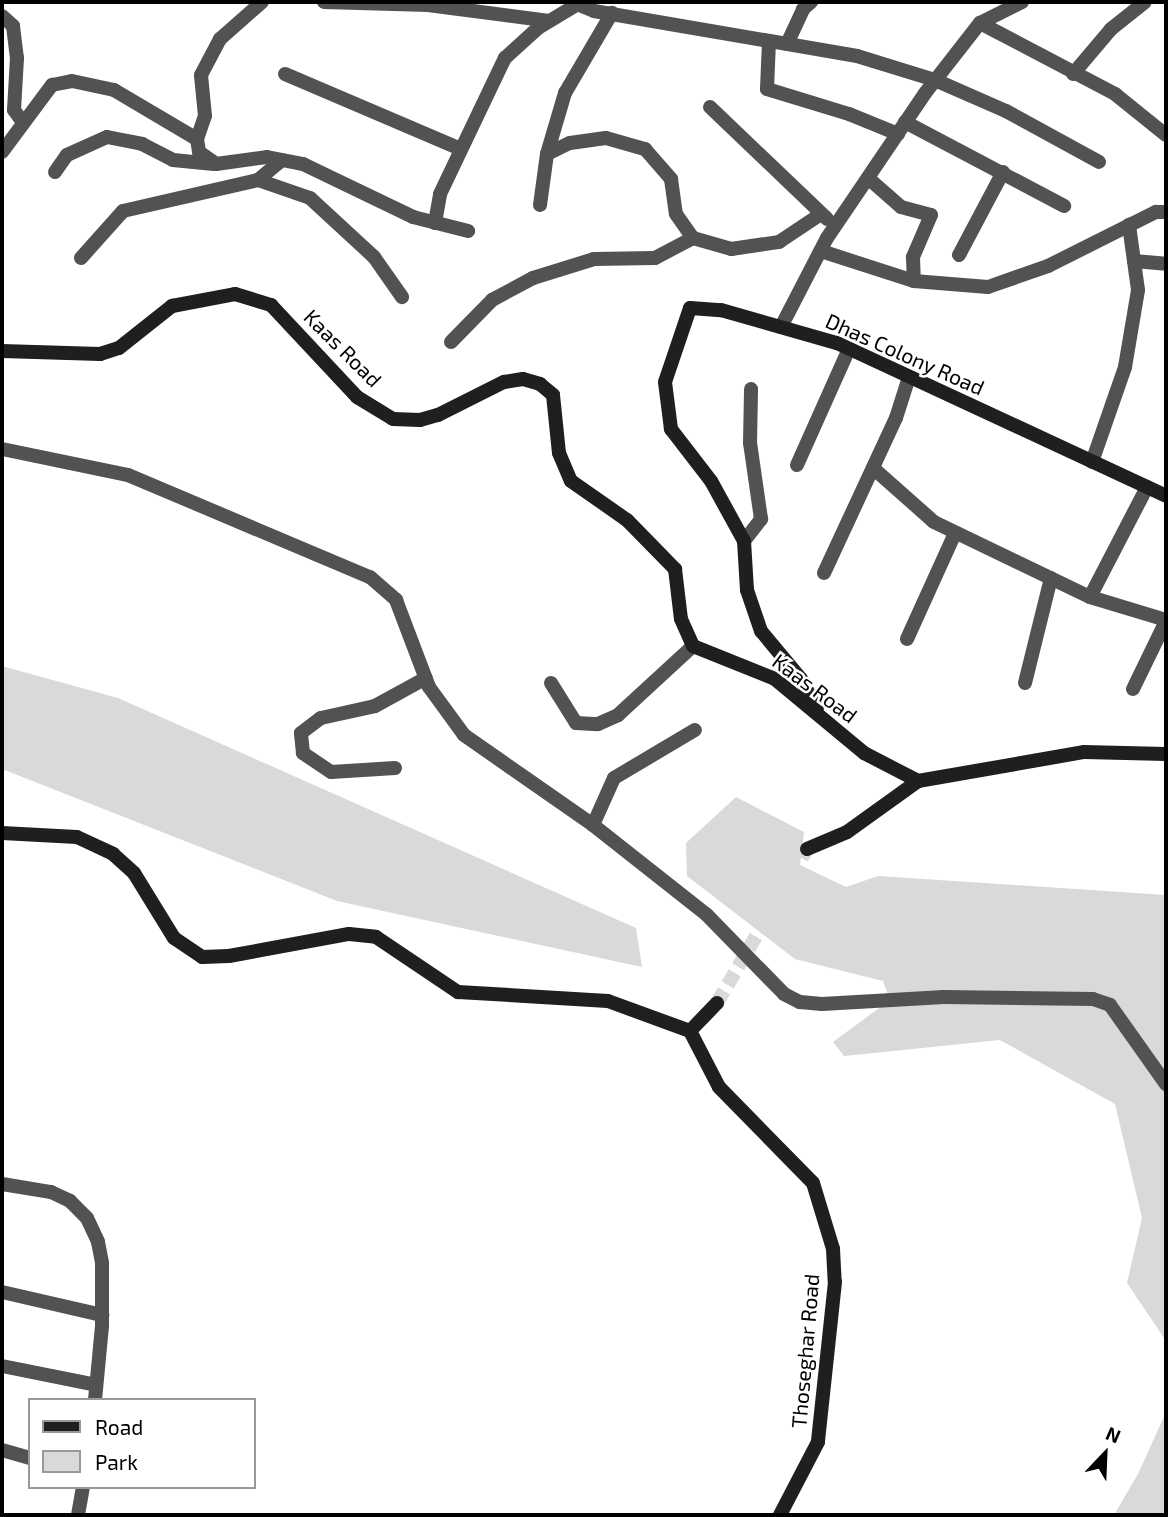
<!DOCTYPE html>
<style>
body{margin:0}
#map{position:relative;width:1168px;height:1517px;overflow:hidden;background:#fff;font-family:"Exo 2",sans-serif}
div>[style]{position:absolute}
.green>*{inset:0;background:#d9d9d9}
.secondary-tunnel>*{height:14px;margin-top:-7px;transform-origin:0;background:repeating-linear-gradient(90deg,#d9d9d9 0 14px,transparent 0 21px)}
.street>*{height:14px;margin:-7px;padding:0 7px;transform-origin:7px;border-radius:7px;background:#525252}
.secondary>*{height:14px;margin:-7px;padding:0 7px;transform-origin:7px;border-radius:7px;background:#1f1f1f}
span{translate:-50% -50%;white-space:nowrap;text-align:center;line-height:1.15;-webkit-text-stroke:5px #fff;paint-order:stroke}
.street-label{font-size:21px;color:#000}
.frame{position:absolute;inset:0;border:4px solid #000;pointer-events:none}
.legend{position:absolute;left:28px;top:1398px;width:228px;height:91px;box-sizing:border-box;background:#fff;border:2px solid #999;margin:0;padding:9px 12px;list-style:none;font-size:21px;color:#000}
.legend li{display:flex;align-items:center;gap:14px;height:35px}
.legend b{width:35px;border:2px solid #999}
.north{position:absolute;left:1070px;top:1419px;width:70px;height:70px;-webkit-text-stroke:5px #fff;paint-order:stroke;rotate:23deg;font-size:19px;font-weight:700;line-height:28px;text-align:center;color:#000}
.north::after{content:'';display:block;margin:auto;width:24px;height:32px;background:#000;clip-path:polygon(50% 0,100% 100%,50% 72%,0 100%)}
</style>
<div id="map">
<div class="green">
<i style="clip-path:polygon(2px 666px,118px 698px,636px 928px,642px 967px,337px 901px,2px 769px)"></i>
<i style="clip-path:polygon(736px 797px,804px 832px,800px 865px,846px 887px,878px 876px,1166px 895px,1166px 1341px,1127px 1283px,1142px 1218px,1115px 1104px,1000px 1040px,844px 1056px,833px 1042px,890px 1000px,883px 981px,795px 959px,687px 876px,686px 843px)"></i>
<i style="clip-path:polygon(1166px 1412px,1166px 1515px,1114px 1515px,1138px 1474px)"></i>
</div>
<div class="secondary-tunnel">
<i style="left:717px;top:1003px;width:178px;rotate:-59.7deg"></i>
</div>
<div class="street">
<i style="left:324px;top:2px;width:104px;rotate:1.7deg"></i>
<i style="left:428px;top:5px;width:122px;rotate:7.5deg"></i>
<i style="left:572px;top:2px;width:24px;rotate:22deg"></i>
<i style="left:594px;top:11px;width:267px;rotate:9.7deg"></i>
<i style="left:857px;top:56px;width:82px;rotate:17.1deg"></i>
<i style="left:935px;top:80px;width:77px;rotate:23.6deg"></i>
<i style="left:1006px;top:111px;width:106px;rotate:28.7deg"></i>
<i style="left:2px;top:16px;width:15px;rotate:42deg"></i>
<i style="left:13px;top:26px;width:32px;rotate:83deg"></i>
<i style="left:17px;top:58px;width:52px;rotate:93.3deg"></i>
<i style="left:14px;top:110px;width:14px;rotate:54deg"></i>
<i style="left:980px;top:23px;width:153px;rotate:27.7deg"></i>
<i style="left:1115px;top:94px;width:65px;rotate:38.8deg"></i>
<i style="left:769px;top:41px;width:48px;rotate:92.4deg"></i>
<i style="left:767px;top:89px;width:86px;rotate:17deg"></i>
<i style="left:849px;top:114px;width:53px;rotate:22.2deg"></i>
<i style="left:787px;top:44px;width:38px;rotate:-65deg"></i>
<i style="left:803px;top:9px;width:11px;rotate:-41deg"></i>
<i style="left:285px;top:74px;width:191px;rotate:23.1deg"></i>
<i style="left:1073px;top:74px;width:59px;rotate:-49.8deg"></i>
<i style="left:1111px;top:29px;width:43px;rotate:-38.5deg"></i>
<i style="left:710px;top:107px;width:162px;rotate:43.7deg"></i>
<i style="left:905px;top:122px;width:180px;rotate:27.8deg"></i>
<i style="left:197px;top:139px;width:13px;rotate:81deg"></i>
<i style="left:199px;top:152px;width:21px;rotate:35deg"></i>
<i style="left:216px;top:164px;width:51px;rotate:-7.8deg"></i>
<i style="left:267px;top:157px;width:37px;rotate:11deg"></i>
<i style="left:303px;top:164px;width:122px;rotate:25.7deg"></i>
<i style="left:413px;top:217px;width:57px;rotate:14.3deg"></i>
<i style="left:2px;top:152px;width:84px;rotate:-53.3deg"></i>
<i style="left:52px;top:85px;width:20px;rotate:-11deg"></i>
<i style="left:72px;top:81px;width:43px;rotate:12.1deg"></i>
<i style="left:114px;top:90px;width:96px;rotate:30.6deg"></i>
<i style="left:197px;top:139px;width:24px;rotate:-71deg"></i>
<i style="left:205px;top:116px;width:41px;rotate:-95.6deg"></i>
<i style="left:201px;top:75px;width:41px;rotate:-62.2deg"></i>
<i style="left:220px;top:39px;width:56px;rotate:-41.4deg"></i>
<i style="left:547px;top:154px;width:64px;rotate:-73.6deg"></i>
<i style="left:565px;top:93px;width:93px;rotate:-59.6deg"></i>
<i style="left:55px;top:172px;width:21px;rotate:-55deg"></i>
<i style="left:67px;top:155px;width:44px;rotate:-24.2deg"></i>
<i style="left:107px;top:137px;width:36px;rotate:11deg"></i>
<i style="left:142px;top:144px;width:35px;rotate:27deg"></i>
<i style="left:173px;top:160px;width:41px;rotate:5.6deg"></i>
<i style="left:868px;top:178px;width:44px;rotate:41.3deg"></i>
<i style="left:901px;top:207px;width:31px;rotate:15deg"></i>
<i style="left:931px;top:215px;width:46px;rotate:113.2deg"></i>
<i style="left:913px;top:257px;width:24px;rotate:88deg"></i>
<i style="left:258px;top:180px;width:55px;rotate:19.1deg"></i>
<i style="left:310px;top:198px;width:87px;rotate:42.7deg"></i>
<i style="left:374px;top:257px;width:49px;rotate:55deg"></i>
<i style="left:540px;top:205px;width:51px;rotate:-82.2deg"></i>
<i style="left:547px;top:154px;width:25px;rotate:-26deg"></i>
<i style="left:570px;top:143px;width:36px;rotate:-8deg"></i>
<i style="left:606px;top:138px;width:41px;rotate:15.8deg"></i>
<i style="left:645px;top:149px;width:40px;rotate:49deg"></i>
<i style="left:671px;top:179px;width:35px;rotate:82deg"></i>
<i style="left:676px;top:214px;width:29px;rotate:55deg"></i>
<i style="left:693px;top:238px;width:40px;rotate:16deg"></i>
<i style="left:731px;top:249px;width:49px;rotate:-8.3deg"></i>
<i style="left:779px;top:242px;width:50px;rotate:-33.7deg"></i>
<i style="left:435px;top:223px;width:29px;rotate:-80deg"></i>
<i style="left:440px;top:194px;width:151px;rotate:-64.5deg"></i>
<i style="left:505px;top:58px;width:45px;rotate:-42.3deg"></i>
<i style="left:538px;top:28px;width:47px;rotate:-31deg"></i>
<i style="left:821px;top:251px;width:98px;rotate:17.9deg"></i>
<i style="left:914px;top:281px;width:74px;rotate:4.6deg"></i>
<i style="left:988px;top:287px;width:64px;rotate:-19.3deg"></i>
<i style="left:1048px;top:266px;width:121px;rotate:-26.6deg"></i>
<i style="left:1156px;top:212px;width:10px"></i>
<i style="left:959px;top:255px;width:94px;rotate:-62.1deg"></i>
<i style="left:81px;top:258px;width:63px;rotate:-48.2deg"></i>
<i style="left:123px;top:211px;width:139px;rotate:-12.9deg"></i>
<i style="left:258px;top:180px;width:31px;rotate:-40deg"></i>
<i style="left:1134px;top:261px;width:32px;rotate:5deg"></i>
<i style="left:781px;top:327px;width:100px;rotate:-62.7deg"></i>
<i style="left:827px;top:238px;width:176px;rotate:-55.9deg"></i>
<i style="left:926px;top:92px;width:88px;rotate:-52deg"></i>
<i style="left:980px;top:23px;width:47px;rotate:-26.6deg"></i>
<i style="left:451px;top:342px;width:59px;rotate:-45.7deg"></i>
<i style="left:492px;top:300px;width:47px;rotate:-28.2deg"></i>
<i style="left:533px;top:278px;width:64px;rotate:-17.3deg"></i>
<i style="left:594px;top:259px;width:61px;rotate:-0.9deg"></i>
<i style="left:655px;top:258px;width:43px;rotate:-27.8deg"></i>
<i style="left:2px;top:449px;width:129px;rotate:11.7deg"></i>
<i style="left:128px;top:475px;width:263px;rotate:22.9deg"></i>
<i style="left:370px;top:577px;width:35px;rotate:41deg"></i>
<i style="left:396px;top:600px;width:93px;rotate:69.2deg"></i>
<i style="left:429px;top:687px;width:59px;rotate:53.9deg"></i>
<i style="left:464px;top:735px;width:157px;rotate:34.9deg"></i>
<i style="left:593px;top:825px;width:145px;rotate:38.3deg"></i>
<i style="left:707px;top:915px;width:110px;rotate:45.7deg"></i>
<i style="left:784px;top:994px;width:18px;rotate:27deg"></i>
<i style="left:800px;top:1002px;width:22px;rotate:5deg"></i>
<i style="left:822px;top:1004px;width:122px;rotate:-3.3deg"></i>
<i style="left:944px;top:997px;width:149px;rotate:0.8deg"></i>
<i style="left:1093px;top:999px;width:18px;rotate:19deg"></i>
<i style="left:1110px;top:1005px;width:97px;rotate:54.7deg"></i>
<i style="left:1092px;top:462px;width:101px;rotate:-70.8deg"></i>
<i style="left:1125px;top:367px;width:78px;rotate:-80.4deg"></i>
<i style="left:1138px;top:290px;width:66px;rotate:-97.9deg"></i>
<i style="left:797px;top:465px;width:127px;rotate:-65.9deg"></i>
<i style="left:873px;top:468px;width:81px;rotate:41.5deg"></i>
<i style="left:934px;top:522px;width:173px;rotate:25.7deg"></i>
<i style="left:1090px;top:597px;width:124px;rotate:-62.6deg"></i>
<i style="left:744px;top:541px;width:28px;rotate:-52deg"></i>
<i style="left:761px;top:519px;width:77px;rotate:-98.2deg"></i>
<i style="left:750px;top:443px;width:54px;rotate:-88.9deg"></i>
<i style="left:824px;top:573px;width:171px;rotate:-65.1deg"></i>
<i style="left:896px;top:418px;width:43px;rotate:-72.4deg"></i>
<i style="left:1090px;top:597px;width:79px;rotate:16.8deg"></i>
<i style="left:907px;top:639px;width:116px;rotate:-65.6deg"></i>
<i style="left:551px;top:683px;width:47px;rotate:58deg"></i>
<i style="left:576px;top:723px;width:22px;rotate:3deg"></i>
<i style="left:598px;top:724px;width:22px;rotate:-24deg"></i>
<i style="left:618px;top:715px;width:102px;rotate:-42.6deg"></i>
<i style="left:1025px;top:683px;width:108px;rotate:-76.1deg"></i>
<i style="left:1133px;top:689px;width:76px;rotate:-64.1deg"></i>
<i style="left:395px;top:768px;width:64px;rotate:176.4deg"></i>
<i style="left:331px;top:772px;width:34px;rotate:-146deg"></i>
<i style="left:303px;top:753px;width:20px;rotate:-96deg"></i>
<i style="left:301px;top:733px;width:25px;rotate:-37deg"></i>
<i style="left:321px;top:718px;width:55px;rotate:-12.5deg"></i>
<i style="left:375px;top:706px;width:58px;rotate:-28.8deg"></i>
<i style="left:593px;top:825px;width:51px;rotate:-65.9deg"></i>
<i style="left:614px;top:778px;width:94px;rotate:-30.7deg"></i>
<i style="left:2px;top:1184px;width:50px;rotate:9.3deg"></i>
<i style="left:51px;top:1192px;width:21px;rotate:25deg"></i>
<i style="left:70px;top:1201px;width:24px;rotate:45deg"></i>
<i style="left:87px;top:1218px;width:26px;rotate:65deg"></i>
<i style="left:98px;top:1242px;width:21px;rotate:79deg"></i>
<i style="left:102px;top:1263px;width:63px;rotate:90deg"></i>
<i style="left:102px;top:1326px;width:74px;rotate:95.4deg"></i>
<i style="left:2px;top:1292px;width:103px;rotate:13deg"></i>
<i style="left:2px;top:1366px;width:96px;rotate:11.4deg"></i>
<i style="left:2px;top:1450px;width:29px;rotate:16deg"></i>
<i style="left:78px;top:1515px;width:28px;rotate:-80deg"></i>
</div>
<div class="secondary">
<i style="left:2px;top:351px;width:98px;rotate:1.8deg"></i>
<i style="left:100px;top:354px;width:20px;rotate:-18deg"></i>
<i style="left:119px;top:348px;width:68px;rotate:-38.4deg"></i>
<i style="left:172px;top:306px;width:64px;rotate:-10.8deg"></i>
<i style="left:235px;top:294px;width:38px;rotate:17deg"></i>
<i style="left:271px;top:305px;width:126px;rotate:46.9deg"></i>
<i style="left:357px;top:397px;width:42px;rotate:31.4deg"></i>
<i style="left:393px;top:419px;width:27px;rotate:2deg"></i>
<i style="left:420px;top:420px;width:19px;rotate:-16deg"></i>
<i style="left:438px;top:415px;width:74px;rotate:-26.6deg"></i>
<i style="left:504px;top:382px;width:19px;rotate:-9deg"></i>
<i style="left:523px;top:379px;width:18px;rotate:16deg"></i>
<i style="left:540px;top:384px;width:17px;rotate:40deg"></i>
<i style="left:553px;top:395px;width:58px;rotate:84.1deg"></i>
<i style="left:559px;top:453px;width:30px;rotate:67deg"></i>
<i style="left:571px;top:481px;width:68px;rotate:34.9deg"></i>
<i style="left:627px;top:520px;width:69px;rotate:45.6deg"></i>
<i style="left:675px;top:569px;width:50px;rotate:83.2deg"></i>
<i style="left:681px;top:619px;width:30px;rotate:66deg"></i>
<i style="left:693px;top:646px;width:88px;rotate:21.9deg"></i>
<i style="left:775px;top:679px;width:116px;rotate:39.7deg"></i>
<i style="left:864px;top:753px;width:61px;rotate:27.4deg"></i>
<i style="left:817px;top:709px;width:34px;rotate:-118deg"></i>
<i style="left:801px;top:679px;width:62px;rotate:-129.8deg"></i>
<i style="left:761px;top:631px;width:43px;rotate:-108.9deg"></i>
<i style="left:747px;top:590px;width:49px;rotate:-93.5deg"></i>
<i style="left:744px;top:541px;width:68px;rotate:-118.8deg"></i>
<i style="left:711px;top:481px;width:66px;rotate:-127.6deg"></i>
<i style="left:671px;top:429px;width:47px;rotate:-97.3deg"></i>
<i style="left:665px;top:382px;width:78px;rotate:-71.3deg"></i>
<i style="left:690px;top:308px;width:31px;rotate:4deg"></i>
<i style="left:721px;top:310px;width:121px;rotate:15.9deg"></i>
<i style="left:837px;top:343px;width:363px;rotate:24.9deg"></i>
<i style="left:2px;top:833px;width:75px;rotate:3.1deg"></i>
<i style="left:77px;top:837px;width:40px;rotate:25deg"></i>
<i style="left:113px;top:854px;width:28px;rotate:42deg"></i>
<i style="left:134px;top:873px;width:76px;rotate:58.4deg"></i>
<i style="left:174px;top:938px;width:34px;rotate:34deg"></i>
<i style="left:202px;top:957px;width:27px;rotate:-2deg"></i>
<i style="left:229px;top:956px;width:122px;rotate:-10.4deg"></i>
<i style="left:349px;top:934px;width:27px;rotate:6deg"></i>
<i style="left:376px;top:937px;width:99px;rotate:33.9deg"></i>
<i style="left:458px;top:992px;width:150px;rotate:3.4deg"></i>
<i style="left:608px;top:1001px;width:87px;rotate:20.1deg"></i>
<i style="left:690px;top:1031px;width:63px;rotate:62.6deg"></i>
<i style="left:719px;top:1087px;width:134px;rotate:45.6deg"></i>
<i style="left:813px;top:1183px;width:69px;rotate:73.1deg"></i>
<i style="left:833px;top:1249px;width:33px;rotate:87deg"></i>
<i style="left:835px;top:1282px;width:161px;rotate:96.1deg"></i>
<i style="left:818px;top:1442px;width:82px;rotate:117.5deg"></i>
<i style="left:807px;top:849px;width:43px;rotate:-23deg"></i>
<i style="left:847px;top:832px;width:87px;rotate:-35.7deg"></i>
<i style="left:918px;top:781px;width:169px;rotate:-9.9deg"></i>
<i style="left:1084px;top:752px;width:82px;rotate:1.4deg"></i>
<i style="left:690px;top:1031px;width:39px;rotate:-46deg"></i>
</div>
<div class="street-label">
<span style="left:343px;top:348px;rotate:45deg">Kaas Road</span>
<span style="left:905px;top:354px;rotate:24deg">Dhas Colony Road</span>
<span style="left:815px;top:688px;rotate:37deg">Kaas Road</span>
<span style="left:805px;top:1351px;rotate:-85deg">Thoseghar Road</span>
</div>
<div class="frame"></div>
<ul class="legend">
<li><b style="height:9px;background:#1f1f1f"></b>Road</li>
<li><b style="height:19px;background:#d9d9d9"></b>Park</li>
</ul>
<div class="north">N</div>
</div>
